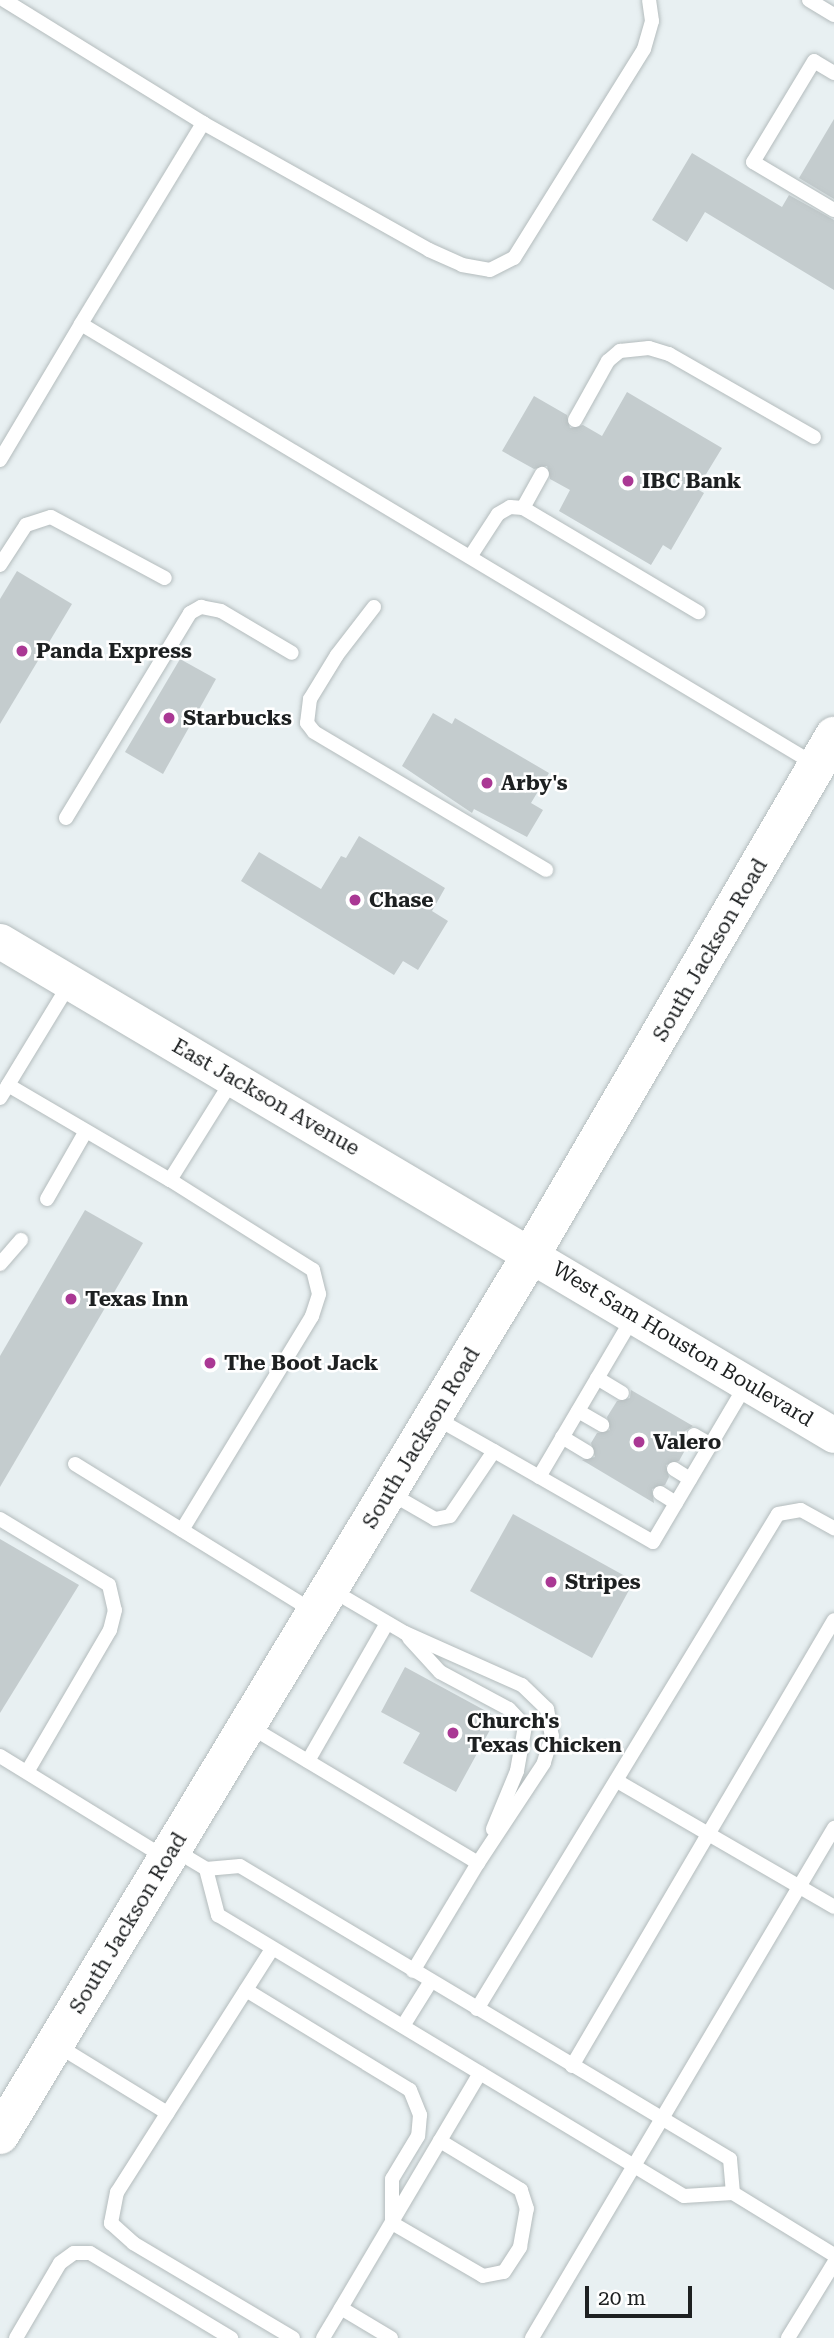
<!DOCTYPE html>
<style>
body{margin:0}
#map{position:relative;width:834px;height:2338px;overflow:hidden;background:#e8f0f2;font-family:"Roboto Serif",serif}
div>[style]{position:absolute}
.building>*{inset:0;background:#c4ccce}
.roads{filter:drop-shadow(0 0 2px #b4bcbd) drop-shadow(0 0 2px #b4bcbd)}
.service>*{height:14px;margin:-7px;padding:0 7px;transform-origin:7px;border-radius:7px;background:#fff}
.tertiary>*{height:35px;margin:-17.5px;padding:0 17.5px;transform-origin:17.5px;border-radius:17.5px;background:#fff}
.secondary>*{height:38px;margin:-19px;padding:0 19px;transform-origin:19px;border-radius:19px;background:#fff}
.dots>*{width:19px;height:19px;translate:-50% -50%;box-sizing:border-box;border:4px solid #fff;border-radius:50%}
span{translate:-50% -50%;white-space:nowrap;text-align:center;line-height:1.15;-webkit-text-stroke:5px #fff;paint-order:stroke}
.poi-label{font-size:21px;color:#1d2021;font-weight:700}
.left{translate:0 -50%;text-align:left}
.street-label{font-size:21px;color:#1d2021}
.scale{position:absolute;left:585px;top:2286px;width:107px;height:32px;box-sizing:border-box;border:4px solid #1d2021;border-top:0;padding-left:9px;font-size:21px;line-height:24px;white-space:nowrap;color:#1d2021;-webkit-text-stroke:5px #fff;paint-order:stroke}
</style>
<div id="map">
<div class="building">
<i style="clip-path:polygon(834px 119px,834px 199px,799px 178px)"></i>
<i style="clip-path:polygon(692px 153px,782px 207px,789px 195px,834px 220px,834px 290px,705px 212px,687px 242px,652px 220px)"></i>
<i style="clip-path:polygon(627px 392px,722px 448px,697px 489px,704px 493px,671px 550px,663px 545px,651px 565px,559px 511px,570px 490px,550px 479px,547px 466px,534px 469px,502px 451px,534px 396px,567px 415px,570px 428px,583px 425px,602px 436px)"></i>
<i style="clip-path:polygon(17px 571px,72px 604px,0 724px,0 599px)"></i>
<i style="clip-path:polygon(180px 659px,216px 679px,163px 774px,125px 752px)"></i>
<i style="clip-path:polygon(433px 713px,452px 724px,455px 718px,549px 773px,531px 803px,543px 810px,527px 837px,474px 809px,472px 813px,402px 766px)"></i>
<i style="clip-path:polygon(359px 836px,445px 888px,432px 911px,448px 921px,418px 970px,403px 961px,394px 975px,241px 881px,259px 852px,321px 889px,341px 856px,346px 858px)"></i>
<i style="clip-path:polygon(85px 1210px,143px 1243px,0 1487px,0 1356px)"></i>
<i style="clip-path:polygon(631px 1390px,693px 1426px,685px 1431px,689px 1443px,679px 1461px,666px 1465px,669px 1477px,665px 1485px,652px 1489px,654px 1503px,582px 1460px,595px 1457px,591px 1443px,597px 1433px,610px 1430px,607px 1417px,617px 1401px,630px 1398px)"></i>
<i style="clip-path:polygon(513px 1514px,634px 1581px,592px 1658px,470px 1591px)"></i>
<i style="clip-path:polygon(0 1539px,79px 1585px,0 1713px)"></i>
<i style="clip-path:polygon(405px 1667px,497px 1717px,456px 1792px,403px 1763px,420px 1733px,381px 1712px)"></i>
</div>
<div class="roads">
<div class="service">
<i style="left:4px;top:0;width:234px;rotate:31.7deg"></i>
<i style="left:203px;top:123px;width:259px;rotate:29.3deg"></i>
<i style="left:429px;top:250px;width:36px;rotate:24deg"></i>
<i style="left:462px;top:265px;width:28px;rotate:10deg"></i>
<i style="left:490px;top:270px;width:27px;rotate:-27deg"></i>
<i style="left:514px;top:258px;width:246px;rotate:-58.1deg"></i>
<i style="left:644px;top:49px;width:29px;rotate:-74deg"></i>
<i style="left:652px;top:21px;width:21px;rotate:-98deg"></i>
<i style="left:809px;top:0;width:29px;rotate:31deg"></i>
<i style="left:834px;top:73px;width:23px;rotate:-149deg"></i>
<i style="left:814px;top:61px;width:118px;rotate:121.1deg"></i>
<i style="left:753px;top:162px;width:94px;rotate:30.7deg"></i>
<i style="left:81px;top:324px;width:235px;rotate:-58.7deg"></i>
<i style="left:575px;top:420px;width:68px;rotate:-60.8deg"></i>
<i style="left:608px;top:361px;width:16px;rotate:-40deg"></i>
<i style="left:620px;top:351px;width:29px;rotate:-6deg"></i>
<i style="left:649px;top:348px;width:21px;rotate:17deg"></i>
<i style="left:669px;top:354px;width:167px;rotate:29.8deg"></i>
<i style="left:0;top:460px;width:158px;rotate:-59.2deg"></i>
<i style="left:81px;top:324px;width:857px;rotate:30.96deg"></i>
<i style="left:523px;top:508px;width:39px;rotate:-61deg"></i>
<i style="left:470px;top:557px;width:51px;rotate:-56.9deg"></i>
<i style="left:498px;top:514px;width:14px;rotate:-30deg"></i>
<i style="left:510px;top:507px;width:13px;rotate:4deg"></i>
<i style="left:523px;top:508px;width:204px;rotate:30.7deg"></i>
<i style="left:0;top:565px;width:48px;rotate:-57deg"></i>
<i style="left:26px;top:525px;width:26px;rotate:-18deg"></i>
<i style="left:51px;top:517px;width:129px;rotate:28.2deg"></i>
<i style="left:374px;top:607px;width:61px;rotate:127.6deg"></i>
<i style="left:337px;top:655px;width:52px;rotate:121.5deg"></i>
<i style="left:310px;top:699px;width:24px;rotate:97deg"></i>
<i style="left:307px;top:723px;width:11px;rotate:52deg"></i>
<i style="left:314px;top:732px;width:270px;rotate:30.7deg"></i>
<i style="left:66px;top:818px;width:240px;rotate:-58.8deg"></i>
<i style="left:190px;top:613px;width:13px;rotate:-29deg"></i>
<i style="left:201px;top:607px;width:20px;rotate:11deg"></i>
<i style="left:221px;top:611px;width:82px;rotate:30.6deg"></i>
<i style="left:70px;top:983px;width:119px;rotate:121.3deg"></i>
<i style="left:8px;top:1085px;width:188px;rotate:30.4deg"></i>
<i style="left:0;top:1098px;width:15px;rotate:-58deg"></i>
<i style="left:47px;top:1199px;width:78px;rotate:-60.2deg"></i>
<i style="left:0;top:1264px;width:32px;rotate:-49deg"></i>
<i style="left:597px;top:1378px;width:29px;rotate:31deg"></i>
<i style="left:578px;top:1411px;width:28px;rotate:30deg"></i>
<i style="left:434px;top:1417px;width:69px;rotate:29.5deg"></i>
<i style="left:694px;top:1435px;width:20px;rotate:30deg"></i>
<i style="left:562px;top:1437px;width:29px;rotate:31deg"></i>
<i style="left:75px;top:1464px;width:282px;rotate:31.7deg"></i>
<i style="left:674px;top:1469px;width:19px;rotate:32deg"></i>
<i style="left:539px;top:1477px;width:187px;rotate:-59.5deg"></i>
<i style="left:390px;top:1493px;width:52px;rotate:30deg"></i>
<i style="left:435px;top:1519px;width:15px;rotate:-11deg"></i>
<i style="left:450px;top:1516px;width:78px;rotate:-55.9deg"></i>
<i style="left:494px;top:1451px;width:183px;rotate:29.8deg"></i>
<i style="left:653px;top:1542px;width:185px;rotate:-59.4deg"></i>
<i style="left:660px;top:1493px;width:19px;rotate:32deg"></i>
<i style="left:0;top:1519px;width:127px;rotate:31.2deg"></i>
<i style="left:109px;top:1585px;width:26px;rotate:77deg"></i>
<i style="left:115px;top:1610px;width:21px;rotate:104deg"></i>
<i style="left:110px;top:1630px;width:164px;rotate:120.3deg"></i>
<i style="left:182px;top:1530px;width:250px;rotate:-58.7deg"></i>
<i style="left:312px;top:1316px;width:23px;rotate:-72deg"></i>
<i style="left:319px;top:1294px;width:25px;rotate:-104deg"></i>
<i style="left:313px;top:1270px;width:169px;rotate:-147.8deg"></i>
<i style="left:170px;top:1180px;width:119px;rotate:-58deg"></i>
<i style="left:330px;top:1589px;width:87px;rotate:30.4deg"></i>
<i style="left:405px;top:1633px;width:128px;rotate:24deg"></i>
<i style="left:522px;top:1685px;width:35px;rotate:44deg"></i>
<i style="left:547px;top:1709px;width:27px;rotate:80deg"></i>
<i style="left:552px;top:1736px;width:28px;rotate:107deg"></i>
<i style="left:544px;top:1763px;width:120px;rotate:123.4deg"></i>
<i style="left:409px;top:1638px;width:46px;rotate:47.6deg"></i>
<i style="left:440px;top:1672px;width:78px;rotate:28.2deg"></i>
<i style="left:509px;top:1709px;width:23px;rotate:47deg"></i>
<i style="left:525px;top:1726px;width:46px;rotate:100.1deg"></i>
<i style="left:517px;top:1771px;width:63px;rotate:112.5deg"></i>
<i style="left:249px;top:1726px;width:267px;rotate:30.9deg"></i>
<i style="left:478px;top:1863px;width:126px;rotate:121deg"></i>
<i style="left:0;top:1756px;width:195px;rotate:31.6deg"></i>
<i style="left:308px;top:1761px;width:159px;rotate:-60.2deg"></i>
<i style="left:617px;top:1781px;width:251px;rotate:30.1deg"></i>
<i style="left:173px;top:1849px;width:39px;rotate:31deg"></i>
<i style="left:206px;top:1869px;width:34px;rotate:-5deg"></i>
<i style="left:240px;top:1866px;width:571px;rotate:30.88deg"></i>
<i style="left:730px;top:2159px;width:34px;rotate:85deg"></i>
<i style="left:206px;top:1869px;width:48px;rotate:75.4deg"></i>
<i style="left:218px;top:1915px;width:544px;rotate:31.09deg"></i>
<i style="left:684px;top:2196px;width:49px;rotate:-3.5deg"></i>
<i style="left:733px;top:2193px;width:119px;rotate:31.5deg"></i>
<i style="left:272px;top:1949px;width:288px;rotate:122.5deg"></i>
<i style="left:117px;top:2192px;width:32px;rotate:101deg"></i>
<i style="left:111px;top:2223px;width:30px;rotate:42deg"></i>
<i style="left:133px;top:2243px;width:186px;rotate:30.7deg"></i>
<i style="left:246px;top:1990px;width:192px;rotate:31.4deg"></i>
<i style="left:410px;top:2090px;width:27px;rotate:68deg"></i>
<i style="left:420px;top:2115px;width:21px;rotate:95deg"></i>
<i style="left:418px;top:2136px;width:50px;rotate:121.2deg"></i>
<i style="left:392px;top:2179px;width:44px;rotate:90deg"></i>
<i style="left:392px;top:2223px;width:105px;rotate:30.2deg"></i>
<i style="left:483px;top:2276px;width:21px;rotate:-11deg"></i>
<i style="left:504px;top:2272px;width:30px;rotate:-57deg"></i>
<i style="left:520px;top:2247px;width:39px;rotate:-80deg"></i>
<i style="left:527px;top:2209px;width:20px;rotate:-108deg"></i>
<i style="left:521px;top:2190px;width:95px;rotate:-148.8deg"></i>
<i style="left:477px;top:2009px;width:579px;rotate:-58.7deg"></i>
<i style="left:778px;top:1514px;width:23px;rotate:-10deg"></i>
<i style="left:801px;top:1510px;width:38px;rotate:29deg"></i>
<i style="left:403px;top:2026px;width:53px;rotate:-58.1deg"></i>
<i style="left:55px;top:2044px;width:132px;rotate:31.6deg"></i>
<i style="left:572px;top:2066px;width:517px;rotate:-59.57deg"></i>
<i style="left:16px;top:2338px;width:87px;rotate:-59.6deg"></i>
<i style="left:60px;top:2263px;width:17px;rotate:-36deg"></i>
<i style="left:74px;top:2253px;width:16px"></i>
<i style="left:90px;top:2253px;width:165px;rotate:31.1deg"></i>
<i style="left:323px;top:2338px;width:35px;rotate:-59deg"></i>
<i style="left:391px;top:2338px;width:58px;rotate:-149deg"></i>
<i style="left:341px;top:2308px;width:273px;rotate:-59.4deg"></i>
<i style="left:532px;top:2338px;width:593px;rotate:-59.37deg"></i>
<i style="left:788px;top:2338px;width:88px;rotate:-58.5deg"></i>
</div>
<div class="tertiary">
<i style="left:0;top:941px;width:969px;rotate:30.64deg"></i>
</div>
<div class="secondary">
<i style="left:0;top:2135px;width:1030px;rotate:-58.9deg"></i>
<i style="left:532px;top:1253px;width:599px;rotate:-59.71deg"></i>
</div>
</div>
<div class="dots">
<i style="left:628px;top:481px;background:#aa3894"></i>
<i style="left:22px;top:651px;background:#aa3894"></i>
<i style="left:169px;top:718px;background:#aa3894"></i>
<i style="left:487px;top:783px;background:#aa3894"></i>
<i style="left:355px;top:900px;background:#aa3894"></i>
<i style="left:71px;top:1299px;background:#aa3894"></i>
<i style="left:210px;top:1363px;background:#aa3894"></i>
<i style="left:639px;top:1442px;background:#aa3894"></i>
<i style="left:551px;top:1582px;background:#aa3894"></i>
<i style="left:453px;top:1733px;background:#aa3894"></i>
</div>
<div class="poi-label">
<span class="left" style="left:642px;top:481px">IBC Bank</span>
<span class="left" style="left:36px;top:651px">Panda Express</span>
<span class="left" style="left:183px;top:718px">Starbucks</span>
<span class="left" style="left:501px;top:783px">Arby's</span>
<span class="left" style="left:369px;top:900px">Chase</span>
<span class="left" style="left:85px;top:1299px">Texas Inn</span>
<span class="left" style="left:224px;top:1363px">The Boot Jack</span>
<span class="left" style="left:653px;top:1442px">Valero</span>
<span class="left" style="left:565px;top:1582px">Stripes</span>
<span class="left" style="left:467px;top:1733px">Church's<br>Texas Chicken</span>
</div>
<div class="street-label">
<span style="left:710px;top:950px;rotate:-60deg">South Jackson Road</span>
<span style="left:266px;top:1097px;rotate:30deg">East Jackson Avenue</span>
<span style="left:683px;top:1344px;rotate:31deg">West Sam Houston Boulevard</span>
<span style="left:421px;top:1438px;rotate:-59deg">South Jackson Road</span>
<span style="left:128px;top:1923px;rotate:-59deg">South Jackson Road</span>
</div>
<div class="scale">20 m</div>
</div>
